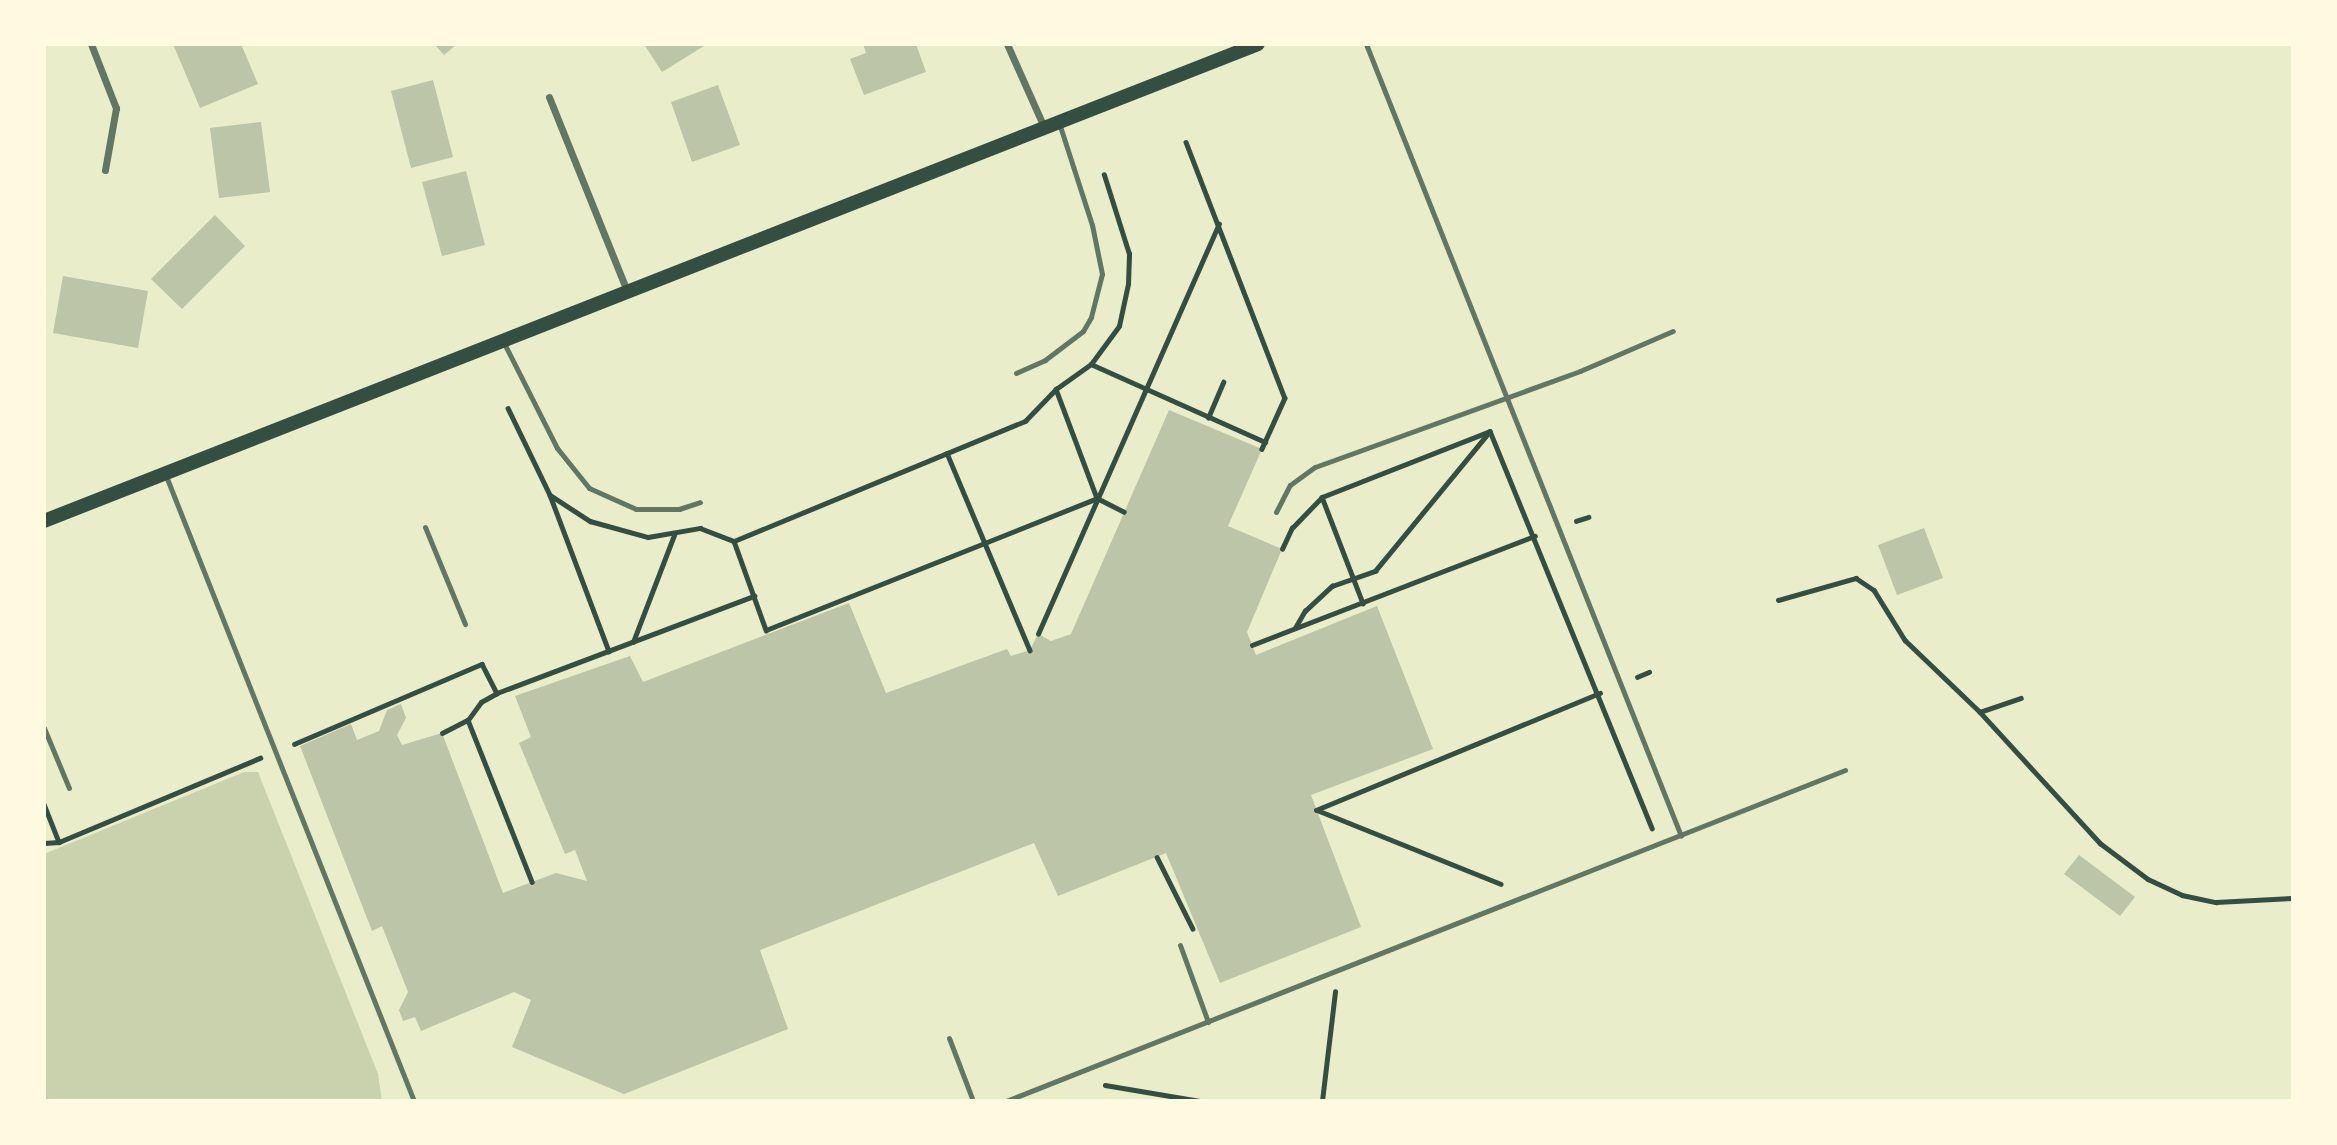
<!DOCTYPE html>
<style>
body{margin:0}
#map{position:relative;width:2337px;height:1145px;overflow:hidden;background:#e9edc9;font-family:"Source Serif 4",serif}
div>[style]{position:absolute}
.green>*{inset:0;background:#cad2ad}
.building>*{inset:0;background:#bcc5a7}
.path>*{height:4.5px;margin:-2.25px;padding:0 2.25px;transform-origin:2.25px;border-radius:2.25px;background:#344e41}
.service>*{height:5px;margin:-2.5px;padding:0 2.5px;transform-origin:2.5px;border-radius:2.5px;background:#617663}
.minor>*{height:7px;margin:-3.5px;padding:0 3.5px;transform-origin:3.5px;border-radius:3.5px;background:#617663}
.secondary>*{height:14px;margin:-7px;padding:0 7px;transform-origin:7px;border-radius:7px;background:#344e41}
span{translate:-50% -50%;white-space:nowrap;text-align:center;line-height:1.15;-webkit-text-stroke:7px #fefae0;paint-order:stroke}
.frame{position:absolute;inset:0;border:46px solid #fefae0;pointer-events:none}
</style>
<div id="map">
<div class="green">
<i style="clip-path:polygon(244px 772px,258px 772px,378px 1074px,382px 1101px,44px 1101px,44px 854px)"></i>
</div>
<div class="building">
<i style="clip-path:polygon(173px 44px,241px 44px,258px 84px,200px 108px)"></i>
<i style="clip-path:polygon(434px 44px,457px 44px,444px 55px)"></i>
<i style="clip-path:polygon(644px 44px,703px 44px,704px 46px,662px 72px)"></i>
<i style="clip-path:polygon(863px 44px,916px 44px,926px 72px,864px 95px,850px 59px,866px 53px)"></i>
<i style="clip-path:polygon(433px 80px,453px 157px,411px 168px,391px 91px)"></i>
<i style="clip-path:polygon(718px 85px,740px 145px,692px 162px,671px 102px)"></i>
<i style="clip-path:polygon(261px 122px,270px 192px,219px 198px,210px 128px)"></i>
<i style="clip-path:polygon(466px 171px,485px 245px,442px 256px,422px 182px)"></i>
<i style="clip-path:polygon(215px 215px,245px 246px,182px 309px,151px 279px)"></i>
<i style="clip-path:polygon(63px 276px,148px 291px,138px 348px,53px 333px)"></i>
<i style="clip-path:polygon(1169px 410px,1262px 449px,1228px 526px,1282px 549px,1247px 632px,1256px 655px,1377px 606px,1433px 749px,1311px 795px,1361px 927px,1220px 983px,1166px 853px,1058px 896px,1034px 843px,760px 950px,788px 1029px,624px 1094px,512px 1047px,531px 1000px,514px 992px,421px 1031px,415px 1017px,403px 1021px,399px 1010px,408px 992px,382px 926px,372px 931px,300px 746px,351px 724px,357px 740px,379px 731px,387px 710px,401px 704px,406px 718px,397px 735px,402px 745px,442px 733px,503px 893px,556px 873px,587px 881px,575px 850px,565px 854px,519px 743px,531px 737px,515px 696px,630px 656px,643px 682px,849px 603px,886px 693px,1007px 649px,1011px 656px,1030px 650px,1038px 634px,1051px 641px,1071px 634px)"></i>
<i style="clip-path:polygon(1924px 528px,1943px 578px,1897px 595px,1878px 545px)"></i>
<i style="clip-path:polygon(2079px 855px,2135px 897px,2120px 916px,2064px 874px)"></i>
</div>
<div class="path">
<i style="left:1186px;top:142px;width:274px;rotate:68.9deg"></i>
<i style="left:1285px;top:398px;width:56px;rotate:114.3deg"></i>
<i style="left:1091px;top:364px;width:191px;rotate:24.1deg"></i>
<i style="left:1056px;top:389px;width:116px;rotate:69.4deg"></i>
<i style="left:1097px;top:498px;width:30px;rotate:27deg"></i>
<i style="left:508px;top:408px;width:97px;rotate:64.2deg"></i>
<i style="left:550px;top:495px;width:48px;rotate:33deg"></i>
<i style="left:590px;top:521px;width:60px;rotate:15.4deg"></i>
<i style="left:648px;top:537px;width:53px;rotate:-9.8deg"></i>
<i style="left:700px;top:528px;width:36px;rotate:21deg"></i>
<i style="left:734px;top:541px;width:315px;rotate:-22.4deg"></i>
<i style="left:1025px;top:421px;width:45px;rotate:-45.9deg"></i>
<i style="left:1056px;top:389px;width:43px;rotate:-35.5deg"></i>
<i style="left:1091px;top:364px;width:47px;rotate:-53.6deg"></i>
<i style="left:1119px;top:326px;width:43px;rotate:-77.9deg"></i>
<i style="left:1128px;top:284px;width:30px;rotate:-88deg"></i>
<i style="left:1129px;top:254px;width:83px;rotate:-107.6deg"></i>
<i style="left:1208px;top:418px;width:39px;rotate:-67deg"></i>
<i style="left:947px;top:453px;width:214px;rotate:67.2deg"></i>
<i style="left:550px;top:495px;width:167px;rotate:69.3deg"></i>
<i style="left:1322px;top:497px;width:114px;rotate:68.9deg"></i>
<i style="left:1576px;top:521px;width:13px;rotate:-18deg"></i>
<i style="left:734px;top:541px;width:95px;rotate:70.2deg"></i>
<i style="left:766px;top:630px;width:356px;rotate:-21.7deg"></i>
<i style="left:1282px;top:549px;width:23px;rotate:-65deg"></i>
<i style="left:1292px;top:528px;width:43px;rotate:-45.9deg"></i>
<i style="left:1322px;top:497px;width:180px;rotate:-21.4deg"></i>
<i style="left:1490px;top:431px;width:429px;rotate:67.8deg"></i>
<i style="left:1778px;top:600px;width:81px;rotate:-15.8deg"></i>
<i style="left:1856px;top:578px;width:22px;rotate:34deg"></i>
<i style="left:1874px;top:590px;width:59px;rotate:58.2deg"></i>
<i style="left:1905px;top:640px;width:104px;rotate:43.8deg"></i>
<i style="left:1980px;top:712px;width:178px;rotate:47.5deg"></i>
<i style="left:2100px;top:843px;width:60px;rotate:36.9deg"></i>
<i style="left:2148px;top:879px;width:38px;rotate:25deg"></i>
<i style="left:2182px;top:895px;width:35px;rotate:12deg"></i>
<i style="left:2216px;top:902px;width:77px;rotate:-3deg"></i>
<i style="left:1295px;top:628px;width:20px;rotate:-60deg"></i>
<i style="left:1305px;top:611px;width:37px;rotate:-43deg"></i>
<i style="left:1332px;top:586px;width:46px;rotate:-19.2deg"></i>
<i style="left:1375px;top:571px;width:180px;rotate:-50.6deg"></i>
<i style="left:1038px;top:634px;width:448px;rotate:-66.2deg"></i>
<i style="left:633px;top:642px;width:115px;rotate:-69deg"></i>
<i style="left:1252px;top:645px;width:303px;rotate:-21.1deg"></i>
<i style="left:1637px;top:677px;width:13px;rotate:-23deg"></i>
<i style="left:1980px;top:712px;width:43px;rotate:-18.9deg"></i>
<i style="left:468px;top:720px;width:174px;rotate:68.4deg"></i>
<i style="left:442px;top:733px;width:29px;rotate:-27deg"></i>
<i style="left:468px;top:720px;width:22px;rotate:-54deg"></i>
<i style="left:481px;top:702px;width:18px;rotate:-29deg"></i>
<i style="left:497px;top:693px;width:275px;rotate:-20.7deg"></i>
<i style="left:294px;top:744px;width:204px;rotate:-23.1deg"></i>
<i style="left:482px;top:664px;width:33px;rotate:63deg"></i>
<i style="left:44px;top:804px;width:41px;rotate:68.5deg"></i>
<i style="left:1316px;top:810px;width:307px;rotate:-22.4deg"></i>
<i style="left:1317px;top:810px;width:198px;rotate:21.9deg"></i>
<i style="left:44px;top:843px;width:15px;rotate:-4deg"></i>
<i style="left:59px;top:842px;width:218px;rotate:-22.7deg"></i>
<i style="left:1157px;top:857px;width:80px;rotate:63.4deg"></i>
<i style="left:1105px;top:1085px;width:96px;rotate:9.6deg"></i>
<i style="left:1322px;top:1101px;width:110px;rotate:-83.2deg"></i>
</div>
<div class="service">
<i style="left:1366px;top:44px;width:852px;rotate:68.31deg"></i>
<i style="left:504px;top:343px;width:118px;rotate:63.2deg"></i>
<i style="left:557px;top:448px;width:51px;rotate:51.3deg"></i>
<i style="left:589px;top:488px;width:51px;rotate:24.1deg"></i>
<i style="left:636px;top:509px;width:43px"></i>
<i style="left:679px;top:509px;width:22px;rotate:-18deg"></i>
<i style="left:1016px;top:373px;width:32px;rotate:-24deg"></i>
<i style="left:1045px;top:360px;width:48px;rotate:-37.3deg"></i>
<i style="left:1083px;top:331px;width:16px;rotate:-60deg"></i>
<i style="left:1091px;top:317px;width:44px;rotate:-75.7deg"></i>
<i style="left:1102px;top:274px;width:50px;rotate:-101.5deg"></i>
<i style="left:1092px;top:225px;width:107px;rotate:-107.9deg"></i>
<i style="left:166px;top:476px;width:672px;rotate:68.36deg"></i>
<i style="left:1276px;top:512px;width:30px;rotate:-63deg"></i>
<i style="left:1290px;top:485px;width:31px;rotate:-36deg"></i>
<i style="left:1315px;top:467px;width:282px;rotate:-19.9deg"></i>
<i style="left:1580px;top:371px;width:101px;rotate:-23.3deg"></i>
<i style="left:425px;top:527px;width:105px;rotate:67.6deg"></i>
<i style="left:44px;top:728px;width:65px;rotate:67.4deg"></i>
<i style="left:1180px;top:945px;width:82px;rotate:70deg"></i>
<i style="left:949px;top:1038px;width:67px;rotate:69.1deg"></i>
<i style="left:1006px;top:1101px;width:902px;rotate:-21.53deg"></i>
</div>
<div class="minor">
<i style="left:91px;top:44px;width:69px;rotate:68.7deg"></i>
<i style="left:116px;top:108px;width:63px;rotate:100.1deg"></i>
<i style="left:1007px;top:44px;width:91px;rotate:66deg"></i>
<i style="left:549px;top:97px;width:209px;rotate:68.1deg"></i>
</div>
<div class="secondary">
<i style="left:44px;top:521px;width:1304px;rotate:-21.45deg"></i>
</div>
<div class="frame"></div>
</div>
